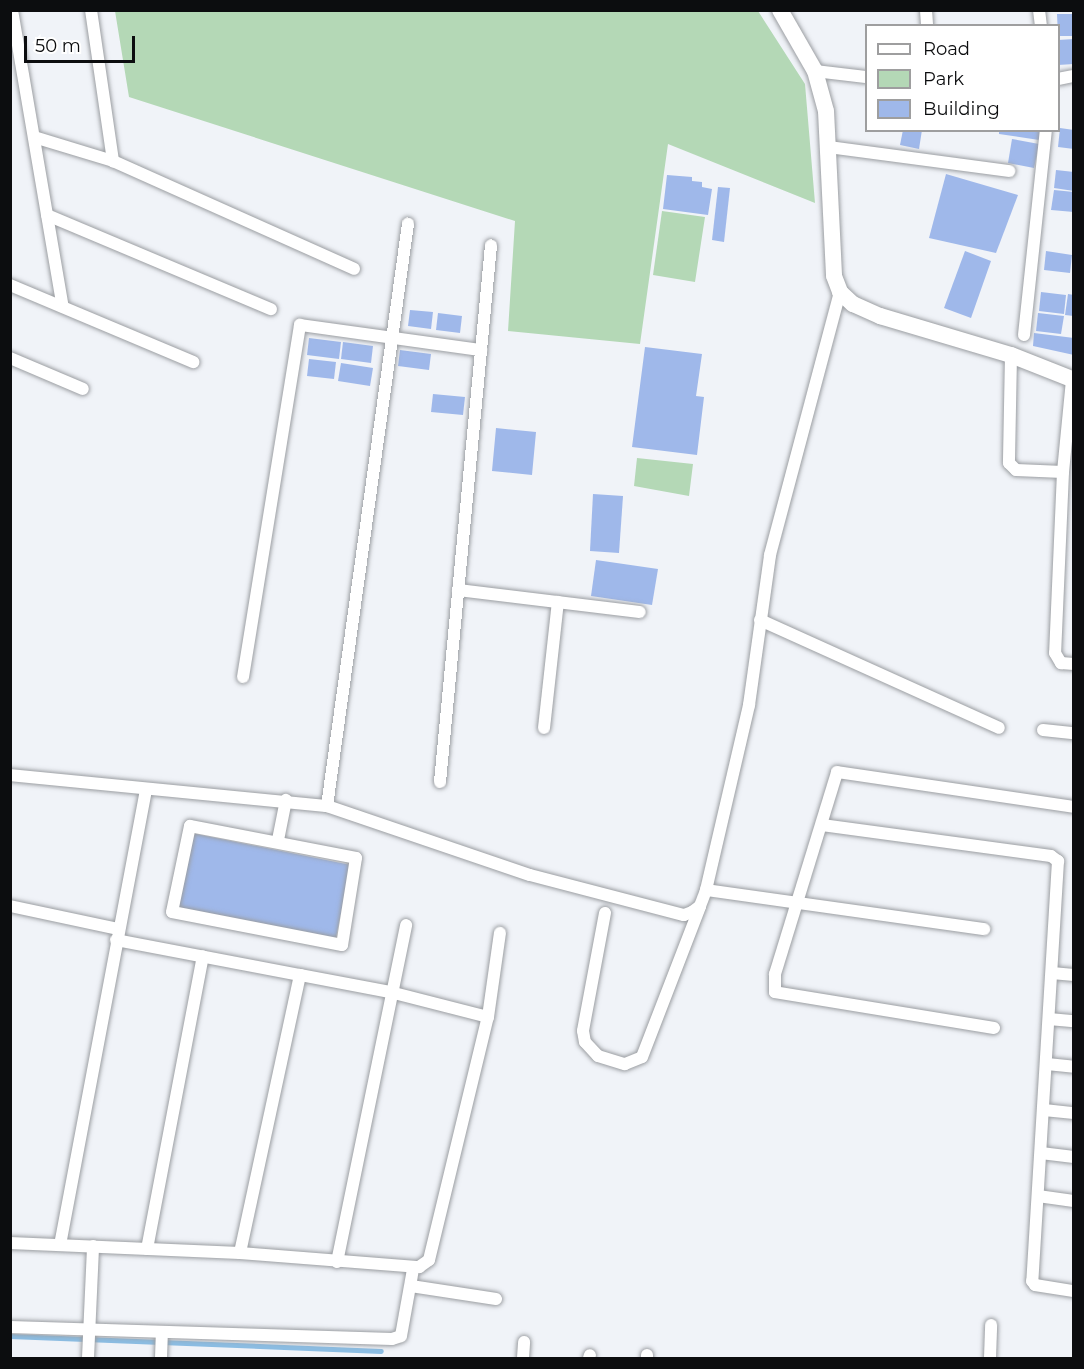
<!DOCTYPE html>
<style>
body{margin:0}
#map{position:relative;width:1084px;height:1369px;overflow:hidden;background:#f0f3f8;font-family:Montserrat,sans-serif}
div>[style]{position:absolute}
.green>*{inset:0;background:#b4d8b6}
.stream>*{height:4.5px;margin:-2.25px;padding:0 2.25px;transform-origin:2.25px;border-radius:2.25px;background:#8bbde3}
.building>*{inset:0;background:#9fb8ea}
.roads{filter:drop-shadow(0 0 2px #9b9ea2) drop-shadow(0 0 2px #9b9ea2)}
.minor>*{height:12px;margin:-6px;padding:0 6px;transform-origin:6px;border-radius:6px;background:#fff}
.secondary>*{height:16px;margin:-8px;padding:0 8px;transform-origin:8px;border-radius:8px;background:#fff}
span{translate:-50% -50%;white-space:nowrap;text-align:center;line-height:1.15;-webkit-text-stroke:6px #fff;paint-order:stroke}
.frame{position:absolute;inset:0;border:12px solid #0c0d0f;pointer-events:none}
.legend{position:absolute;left:865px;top:24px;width:195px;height:108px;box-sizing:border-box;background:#fff;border:2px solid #9e9e9f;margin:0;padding:8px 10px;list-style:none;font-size:18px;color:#0c0d0f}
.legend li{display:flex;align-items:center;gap:12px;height:30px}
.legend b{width:30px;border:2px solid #9e9e9f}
.scale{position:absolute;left:24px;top:36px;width:111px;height:27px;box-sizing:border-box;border:3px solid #0c0d0f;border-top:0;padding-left:8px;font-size:18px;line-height:21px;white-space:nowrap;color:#0c0d0f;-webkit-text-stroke:4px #fff;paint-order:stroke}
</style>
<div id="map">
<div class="green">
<i style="clip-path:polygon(115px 11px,758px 11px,805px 84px,815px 203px,668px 144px,640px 344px,508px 331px,515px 221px,129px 97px)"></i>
<i style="clip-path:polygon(662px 211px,705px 217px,695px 282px,653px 275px)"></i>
<i style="clip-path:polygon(637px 458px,693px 464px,689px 496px,634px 486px)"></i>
</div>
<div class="stream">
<i style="left:10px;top:1336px;width:371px;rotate:2.3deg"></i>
</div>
<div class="building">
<i style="clip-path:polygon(1057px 14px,1074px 14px,1074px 36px,1058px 36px)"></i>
<i style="clip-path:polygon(1074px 39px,1074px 64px,1058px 65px,1058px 40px)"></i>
<i style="clip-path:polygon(1060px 128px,1074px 130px,1074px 149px,1058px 147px)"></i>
<i style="clip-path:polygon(903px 130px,922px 130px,919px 149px,900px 145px)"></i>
<i style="clip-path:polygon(999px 130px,1041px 130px,1039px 140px,999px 134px)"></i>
<i style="clip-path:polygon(1012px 139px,1039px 144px,1034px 168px,1008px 163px)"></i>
<i style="clip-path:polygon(1056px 170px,1074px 172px,1074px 191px,1054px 188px)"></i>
<i style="clip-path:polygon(946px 174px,1018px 195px,996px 253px,929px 238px)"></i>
<i style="clip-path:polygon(667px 175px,692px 177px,692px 181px,702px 182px,702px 187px,712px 189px,708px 215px,663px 209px)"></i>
<i style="clip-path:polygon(718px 187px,730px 188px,724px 242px,712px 240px)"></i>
<i style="clip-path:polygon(1054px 190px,1074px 192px,1074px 212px,1051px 210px)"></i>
<i style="clip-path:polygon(965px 251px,991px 261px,971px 318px,944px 308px)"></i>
<i style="clip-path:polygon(1046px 251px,1072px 255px,1070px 273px,1044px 270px)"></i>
<i style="clip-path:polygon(1041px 292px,1066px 295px,1064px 314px,1039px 311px)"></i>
<i style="clip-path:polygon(1068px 294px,1074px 295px,1074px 316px,1065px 315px)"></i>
<i style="clip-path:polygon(410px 310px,433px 312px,431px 329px,408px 326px)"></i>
<i style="clip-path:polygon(438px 313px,462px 316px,460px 333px,436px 330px)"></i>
<i style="clip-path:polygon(1038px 313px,1064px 316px,1061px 334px,1036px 331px)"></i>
<i style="clip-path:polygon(1034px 333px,1074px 338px,1074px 355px,1033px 346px)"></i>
<i style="clip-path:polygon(309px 338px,341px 342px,339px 359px,307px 355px)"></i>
<i style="clip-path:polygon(343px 342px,373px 346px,371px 363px,341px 359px)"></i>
<i style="clip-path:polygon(645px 347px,702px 354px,696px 396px,704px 397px,697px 455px,632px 447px)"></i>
<i style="clip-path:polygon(400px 350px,431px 354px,429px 370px,398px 366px)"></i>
<i style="clip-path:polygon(309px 359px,336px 362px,334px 379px,307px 376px)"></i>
<i style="clip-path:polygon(341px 363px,373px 368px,370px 386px,338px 381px)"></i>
<i style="clip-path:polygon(433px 394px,465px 397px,463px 415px,431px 412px)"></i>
<i style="clip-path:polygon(496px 428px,536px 432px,532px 475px,492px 471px)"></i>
<i style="clip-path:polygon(593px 494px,623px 496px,619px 553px,590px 551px)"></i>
<i style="clip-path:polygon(596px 560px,658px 569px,652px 605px,591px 596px)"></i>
<i style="clip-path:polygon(191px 833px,351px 865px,335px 942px,176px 910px)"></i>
</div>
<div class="roads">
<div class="minor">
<i style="left:12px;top:10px;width:301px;rotate:80.3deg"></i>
<i style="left:91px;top:10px;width:153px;rotate:81.7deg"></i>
<i style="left:926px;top:10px;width:16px;rotate:86deg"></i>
<i style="left:1039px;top:10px;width:16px;rotate:83deg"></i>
<i style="left:815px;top:71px;width:51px;rotate:6.7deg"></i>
<i style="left:1058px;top:79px;width:16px;rotate:-11deg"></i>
<i style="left:34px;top:137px;width:83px;rotate:16.9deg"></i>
<i style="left:113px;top:161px;width:264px;rotate:24.1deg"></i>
<i style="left:829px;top:147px;width:182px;rotate:7.6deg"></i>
<i style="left:47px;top:215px;width:243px;rotate:22.8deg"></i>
<i style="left:10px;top:285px;width:199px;rotate:22.8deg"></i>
<i style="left:1024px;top:335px;width:206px;rotate:-83.9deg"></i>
<i style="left:1011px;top:355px;width:108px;rotate:91.1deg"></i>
<i style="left:1009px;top:463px;width:10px;rotate:45deg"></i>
<i style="left:1016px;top:470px;width:47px;rotate:2.4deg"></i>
<i style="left:10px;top:358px;width:79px;rotate:23deg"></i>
<i style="left:1072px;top:380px;width:92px;rotate:95.6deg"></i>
<i style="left:1063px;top:472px;width:181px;rotate:92.5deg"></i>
<i style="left:1055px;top:653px;width:12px;rotate:59deg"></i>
<i style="left:1061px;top:663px;width:13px;rotate:4deg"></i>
<i style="left:458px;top:590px;width:183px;rotate:6.9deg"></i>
<i style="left:760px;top:620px;width:262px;rotate:24.3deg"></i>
<i style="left:243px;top:677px;width:357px;rotate:-80.8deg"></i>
<i style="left:300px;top:325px;width:183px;rotate:7.9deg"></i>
<i style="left:544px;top:728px;width:127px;rotate:-83.7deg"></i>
<i style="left:1043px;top:730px;width:31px;rotate:6deg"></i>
<i style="left:10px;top:775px;width:319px;rotate:5.6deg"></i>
<i style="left:327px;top:806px;width:214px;rotate:18.8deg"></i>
<i style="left:530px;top:875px;width:159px;rotate:14.6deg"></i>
<i style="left:684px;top:915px;width:9px;rotate:-21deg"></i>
<i style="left:692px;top:912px;width:10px;rotate:-37deg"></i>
<i style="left:700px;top:906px;width:17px;rotate:-69deg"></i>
<i style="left:706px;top:890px;width:190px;rotate:-76.9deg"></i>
<i style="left:749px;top:705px;width:151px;rotate:-82deg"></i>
<i style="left:770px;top:555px;width:272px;rotate:-75.1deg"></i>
<i style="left:440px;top:782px;width:539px;rotate:-84.57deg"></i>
<i style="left:327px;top:806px;width:588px;rotate:-82.08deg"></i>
<i style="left:822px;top:825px;width:231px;rotate:7.7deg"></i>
<i style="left:1051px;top:856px;width:9px;rotate:36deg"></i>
<i style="left:1058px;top:861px;width:421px;rotate:93.5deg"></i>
<i style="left:1032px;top:1281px;width:5px;rotate:53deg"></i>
<i style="left:1035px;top:1285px;width:39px;rotate:9deg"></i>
<i style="left:190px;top:826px;width:169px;rotate:10.9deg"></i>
<i style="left:356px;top:858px;width:88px;rotate:99.1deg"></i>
<i style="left:342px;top:945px;width:173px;rotate:-169deg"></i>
<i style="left:172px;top:912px;width:88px;rotate:-78.2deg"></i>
<i style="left:278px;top:840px;width:41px;rotate:-78.7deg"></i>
<i style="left:706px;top:890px;width:281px;rotate:8deg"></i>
<i style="left:10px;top:906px;width:110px;rotate:12deg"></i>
<i style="left:605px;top:913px;width:120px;rotate:100.6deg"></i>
<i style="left:583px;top:1031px;width:11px;rotate:80deg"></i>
<i style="left:585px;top:1042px;width:19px;rotate:47deg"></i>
<i style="left:598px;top:1056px;width:28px;rotate:17deg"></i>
<i style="left:625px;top:1064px;width:18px;rotate:-22deg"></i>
<i style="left:642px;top:1057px;width:161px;rotate:-68.9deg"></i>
<i style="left:116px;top:940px;width:187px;rotate:10.8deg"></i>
<i style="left:1052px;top:973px;width:22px;rotate:5deg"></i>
<i style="left:488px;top:1017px;width:85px;rotate:-81.9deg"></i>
<i style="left:1049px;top:1019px;width:25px;rotate:5deg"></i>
<i style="left:994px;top:1028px;width:222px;rotate:-170.7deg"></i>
<i style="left:775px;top:992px;width:18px;rotate:-90deg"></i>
<i style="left:775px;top:974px;width:211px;rotate:-72.9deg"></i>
<i style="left:837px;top:772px;width:240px;rotate:8.4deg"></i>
<i style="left:1047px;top:1064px;width:27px;rotate:6deg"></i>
<i style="left:1044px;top:1110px;width:30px;rotate:6deg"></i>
<i style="left:1041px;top:1153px;width:33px;rotate:7deg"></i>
<i style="left:1038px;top:1196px;width:36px;rotate:8deg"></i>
<i style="left:10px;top:1243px;width:230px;rotate:2.5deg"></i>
<i style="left:240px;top:1253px;width:180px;rotate:4.5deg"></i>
<i style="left:419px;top:1267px;width:12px;rotate:-35deg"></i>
<i style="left:429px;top:1260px;width:250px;rotate:-76.4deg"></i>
<i style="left:488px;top:1017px;width:101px;rotate:-165.7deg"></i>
<i style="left:390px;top:992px;width:92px;rotate:-169.3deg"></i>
<i style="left:300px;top:975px;width:284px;rotate:102.2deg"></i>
<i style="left:60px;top:1245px;width:464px;rotate:-79.3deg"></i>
<i style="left:147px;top:1249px;width:298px;rotate:-79.2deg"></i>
<i style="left:337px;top:1262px;width:344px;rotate:-78.4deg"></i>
<i style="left:411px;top:1286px;width:86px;rotate:8.7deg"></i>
<i style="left:10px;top:1327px;width:382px;rotate:1.8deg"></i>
<i style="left:392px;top:1339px;width:9px;rotate:-18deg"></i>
<i style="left:401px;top:1336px;width:68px;rotate:-79.8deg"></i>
<i style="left:88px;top:1358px;width:112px;rotate:-87.4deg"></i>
<i style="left:161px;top:1358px;width:24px;rotate:-88deg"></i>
<i style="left:523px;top:1358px;width:16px;rotate:-86deg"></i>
<i style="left:589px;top:1358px;width:3px;rotate:-72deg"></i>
<i style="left:647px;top:1358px;width:3px;rotate:-90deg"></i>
<i style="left:990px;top:1358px;width:33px;rotate:-88deg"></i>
</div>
<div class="secondary">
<i style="left:780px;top:10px;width:70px;rotate:60.2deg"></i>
<i style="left:815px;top:71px;width:41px;rotate:74.6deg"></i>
<i style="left:826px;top:111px;width:165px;rotate:87.2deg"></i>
<i style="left:834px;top:276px;width:17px;rotate:69deg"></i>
<i style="left:840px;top:292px;width:18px;rotate:43deg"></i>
<i style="left:853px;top:304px;width:30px;rotate:24deg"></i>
<i style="left:880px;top:316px;width:137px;rotate:16.6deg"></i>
<i style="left:1011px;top:355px;width:68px;rotate:21.6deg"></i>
</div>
</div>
<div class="frame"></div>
<ul class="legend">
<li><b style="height:8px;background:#fff"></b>Road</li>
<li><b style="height:16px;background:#b4d8b6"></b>Park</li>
<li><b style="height:16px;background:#9fb8ea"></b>Building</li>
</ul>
<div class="scale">50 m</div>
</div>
